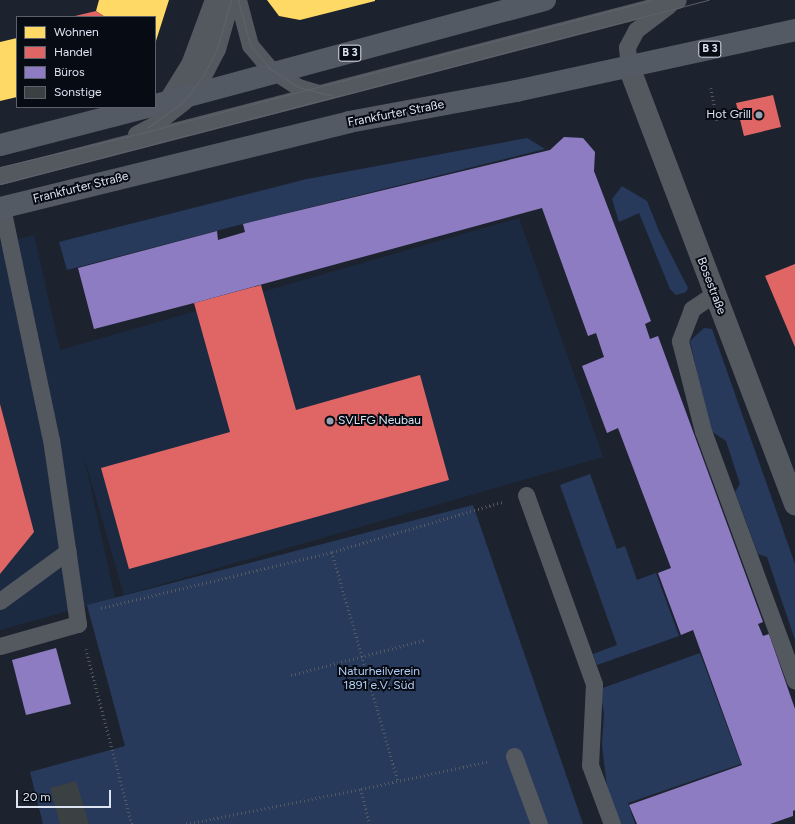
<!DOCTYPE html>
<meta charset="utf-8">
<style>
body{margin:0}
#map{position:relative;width:795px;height:824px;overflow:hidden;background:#1d232e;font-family:Figtree,sans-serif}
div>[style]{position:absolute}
.built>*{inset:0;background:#1c2a41}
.green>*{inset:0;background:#273a5b}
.homes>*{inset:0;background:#ffd966}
.shops>*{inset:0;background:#e06666}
.offices>*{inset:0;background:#8e7cc3}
.building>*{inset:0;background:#3b4142}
.path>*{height:2.5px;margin-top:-1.25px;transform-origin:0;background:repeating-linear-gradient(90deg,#555961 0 1px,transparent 0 4px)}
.service>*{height:17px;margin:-8.5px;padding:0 8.5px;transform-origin:8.5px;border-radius:8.5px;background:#545960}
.minor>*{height:22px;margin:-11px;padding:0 11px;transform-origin:11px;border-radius:11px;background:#545960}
.primary>*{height:22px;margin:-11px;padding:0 11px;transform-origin:11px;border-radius:11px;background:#545a64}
.tram>*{height:1px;margin:-0.5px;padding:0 0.5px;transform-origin:0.5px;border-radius:0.5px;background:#5e626a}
.dots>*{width:11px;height:11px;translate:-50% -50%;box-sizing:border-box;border:2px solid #070b14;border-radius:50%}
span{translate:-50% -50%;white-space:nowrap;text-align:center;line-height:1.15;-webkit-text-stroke:4px #070b14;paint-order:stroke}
.shield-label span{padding:1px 3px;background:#070b14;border:1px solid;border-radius:3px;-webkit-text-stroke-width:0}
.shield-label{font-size:11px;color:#dce4f2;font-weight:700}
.street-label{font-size:12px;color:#dce4f2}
.poi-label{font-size:12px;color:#dce4f2}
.right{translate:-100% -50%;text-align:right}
.left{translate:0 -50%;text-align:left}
.park-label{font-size:12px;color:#b5cef7}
.legend{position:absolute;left:16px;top:16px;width:140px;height:92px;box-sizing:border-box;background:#070b14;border:1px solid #5c626d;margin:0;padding:5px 7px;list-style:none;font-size:12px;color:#dce4f2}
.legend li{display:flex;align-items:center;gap:8px;height:20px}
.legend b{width:20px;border:1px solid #5c626d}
.scale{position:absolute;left:16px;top:790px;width:95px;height:18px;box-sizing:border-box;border:2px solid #dce4f2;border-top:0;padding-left:5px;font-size:12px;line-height:14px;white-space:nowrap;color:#dce4f2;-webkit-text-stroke:3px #070b14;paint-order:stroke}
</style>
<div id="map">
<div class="built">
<i style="clip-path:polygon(519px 218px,603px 457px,124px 595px,83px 453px,115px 598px,0 630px,0 244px,34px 235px,60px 350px)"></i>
</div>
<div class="green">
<i style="clip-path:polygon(527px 138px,545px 149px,231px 227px,67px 270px,59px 242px,307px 179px)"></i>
<i style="clip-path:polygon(622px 186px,647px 201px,659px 231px,688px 288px,686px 292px,676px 295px,670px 289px,639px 213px,619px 222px,612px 199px)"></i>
<i style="clip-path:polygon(704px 328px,712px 329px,795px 564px,795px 640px,767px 557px,758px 554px,735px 492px,740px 484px,726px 441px,711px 431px,708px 421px,690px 341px)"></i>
<i style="clip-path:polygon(590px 474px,617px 549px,625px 546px,637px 580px,656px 573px,679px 636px,597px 665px,593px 654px,617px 645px,560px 485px)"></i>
<i style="clip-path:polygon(473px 505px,583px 824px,43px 824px,30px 772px,125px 746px,87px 605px)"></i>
<i style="clip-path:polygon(700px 653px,741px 764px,628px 803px,635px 824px,621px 824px,607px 787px,602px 745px,604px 714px,600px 689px)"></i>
</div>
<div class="homes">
<i style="clip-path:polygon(99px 0,169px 0,155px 44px,155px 17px,105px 17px,96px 11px)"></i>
<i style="clip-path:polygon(267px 0,375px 0,375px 1px,300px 20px,279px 16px)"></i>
<i style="clip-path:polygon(17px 38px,17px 97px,0 101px,0 42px)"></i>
</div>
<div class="shops">
<i style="clip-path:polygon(96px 11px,105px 17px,75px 17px,75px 16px)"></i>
<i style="clip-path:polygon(773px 95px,781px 127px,744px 136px,736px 103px)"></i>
<i style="clip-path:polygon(795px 264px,795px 347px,765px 276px)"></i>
<i style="clip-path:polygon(261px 285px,296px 410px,420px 375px,449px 480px,129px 569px,101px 468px,230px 432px,194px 303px)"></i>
<i style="clip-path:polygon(0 404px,34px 532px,0 574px)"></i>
</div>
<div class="offices">
<i style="clip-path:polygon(564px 137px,583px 138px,595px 152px,594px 171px,651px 321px,645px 324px,650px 339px,658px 336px,763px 622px,758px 624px,763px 636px,769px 634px,795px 709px,795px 810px,793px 811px,793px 816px,770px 824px,637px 824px,629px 805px,742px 765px,693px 630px,681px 635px,658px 573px,671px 568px,618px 428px,607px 433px,582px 366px,604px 357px,596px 333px,588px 336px,542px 208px,194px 303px,94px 329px,78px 268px,217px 231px,218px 240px,245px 232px,243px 224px,550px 150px)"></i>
<i style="clip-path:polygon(56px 648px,71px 704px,26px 715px,12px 660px)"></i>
</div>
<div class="building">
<i style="clip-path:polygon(76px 781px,89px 824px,60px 824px,50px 788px)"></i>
</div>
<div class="path">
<i style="left:711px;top:88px;width:33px;rotate:79deg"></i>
<i style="left:332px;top:552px;width:238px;rotate:73.9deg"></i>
<i style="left:101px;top:608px;width:238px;rotate:-13.6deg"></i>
<i style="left:332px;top:552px;width:177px;rotate:-16.4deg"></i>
<i style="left:86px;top:649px;width:181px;rotate:75.3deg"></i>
<i style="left:291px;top:675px;width:138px;rotate:-14.7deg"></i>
<i style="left:361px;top:789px;width:36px;rotate:76deg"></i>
<i style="left:186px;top:824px;width:178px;rotate:-11.3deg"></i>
<i style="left:361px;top:789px;width:132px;rotate:-12.2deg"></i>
</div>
<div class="service">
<i style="left:238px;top:0;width:47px;rotate:75.1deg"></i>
<i style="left:250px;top:45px;width:30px;rotate:50deg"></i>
<i style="left:269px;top:68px;width:35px;rotate:33deg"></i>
<i style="left:298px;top:87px;width:22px;rotate:16deg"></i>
<i style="left:629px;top:67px;width:20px;rotate:-96deg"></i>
<i style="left:627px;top:47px;width:19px;rotate:-62deg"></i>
<i style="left:636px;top:30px;width:41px;rotate:-37.1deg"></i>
<i style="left:136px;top:134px;width:21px;rotate:-28deg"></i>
<i style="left:155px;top:124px;width:37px;rotate:-38deg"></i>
<i style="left:184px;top:101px;width:31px;rotate:-53deg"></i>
<i style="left:203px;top:76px;width:30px;rotate:-63deg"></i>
<i style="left:217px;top:49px;width:51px;rotate:-74.1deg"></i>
<i style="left:0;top:176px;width:700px;rotate:-14.55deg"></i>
<i style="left:714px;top:294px;width:27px;rotate:146deg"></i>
<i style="left:692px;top:309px;width:34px;rotate:111deg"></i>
<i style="left:680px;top:341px;width:93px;rotate:75.7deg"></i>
<i style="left:703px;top:431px;width:266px;rotate:69.8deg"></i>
<i style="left:526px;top:495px;width:201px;rotate:70.2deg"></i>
<i style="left:594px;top:684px;width:81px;rotate:92.8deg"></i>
<i style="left:590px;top:765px;width:63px;rotate:69.6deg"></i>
<i style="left:0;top:601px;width:84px;rotate:-36.3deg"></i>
<i style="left:0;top:646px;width:81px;rotate:-15.8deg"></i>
<i style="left:78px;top:624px;width:186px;rotate:-98.3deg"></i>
<i style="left:51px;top:440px;width:237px;rotate:-101.9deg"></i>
<i style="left:514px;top:756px;width:72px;rotate:69.8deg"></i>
</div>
<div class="minor">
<i style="left:629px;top:67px;width:468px;rotate:69.2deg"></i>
<i style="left:169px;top:102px;width:44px;rotate:-58.1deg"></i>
<i style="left:192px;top:65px;width:69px;rotate:-69.7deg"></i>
</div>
<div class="primary">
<i style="left:155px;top:105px;width:404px;rotate:-15.1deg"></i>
<i style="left:0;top:145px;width:153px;rotate:-14.4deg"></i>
<i style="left:0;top:208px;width:359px;rotate:-13.8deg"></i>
<i style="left:349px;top:122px;width:170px;rotate:-10.5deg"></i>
<i style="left:516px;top:91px;width:286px;rotate:-12.3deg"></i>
</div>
<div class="tram">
<i style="left:238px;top:0;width:47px;rotate:75.1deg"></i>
<i style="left:250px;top:45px;width:30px;rotate:50deg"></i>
<i style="left:269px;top:68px;width:35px;rotate:33deg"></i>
<i style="left:298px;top:87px;width:36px;rotate:14deg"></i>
<i style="left:147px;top:128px;width:46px;rotate:-36.1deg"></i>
<i style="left:184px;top:101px;width:31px;rotate:-53deg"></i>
<i style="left:203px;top:76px;width:30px;rotate:-63deg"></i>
<i style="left:217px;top:49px;width:51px;rotate:-74.1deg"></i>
<i style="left:0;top:167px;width:141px;rotate:-13.5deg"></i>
<i style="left:137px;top:134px;width:532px;rotate:-14.58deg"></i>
<i style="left:0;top:184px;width:732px;rotate:-14.57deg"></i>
</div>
<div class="dots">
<i style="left:759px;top:115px;background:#99a0ad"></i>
<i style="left:330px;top:421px;background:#99a0ad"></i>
</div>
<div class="shield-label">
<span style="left:710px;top:49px">B 3</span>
<span style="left:350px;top:53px">B 3</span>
</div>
<div class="street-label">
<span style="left:396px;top:114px;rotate:-11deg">Frankfurter Straße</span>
<span style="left:81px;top:188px;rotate:-14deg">Frankfurter Straße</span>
<span style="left:711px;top:286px;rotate:69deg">Bosestraße</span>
</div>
<div class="poi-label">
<span class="right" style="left:751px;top:115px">Hot Grill</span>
<span class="left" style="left:338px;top:421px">SVLFG Neubau</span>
</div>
<div class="park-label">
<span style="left:379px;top:679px">Naturheilverein<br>1891 e.V. Süd</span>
</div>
<ul class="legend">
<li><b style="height:11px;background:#ffd966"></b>Wohnen</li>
<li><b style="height:11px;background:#e06666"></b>Handel</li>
<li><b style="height:11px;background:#8e7cc3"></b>Büros</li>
<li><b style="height:11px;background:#3b4142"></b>Sonstige</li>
</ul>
<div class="scale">20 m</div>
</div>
